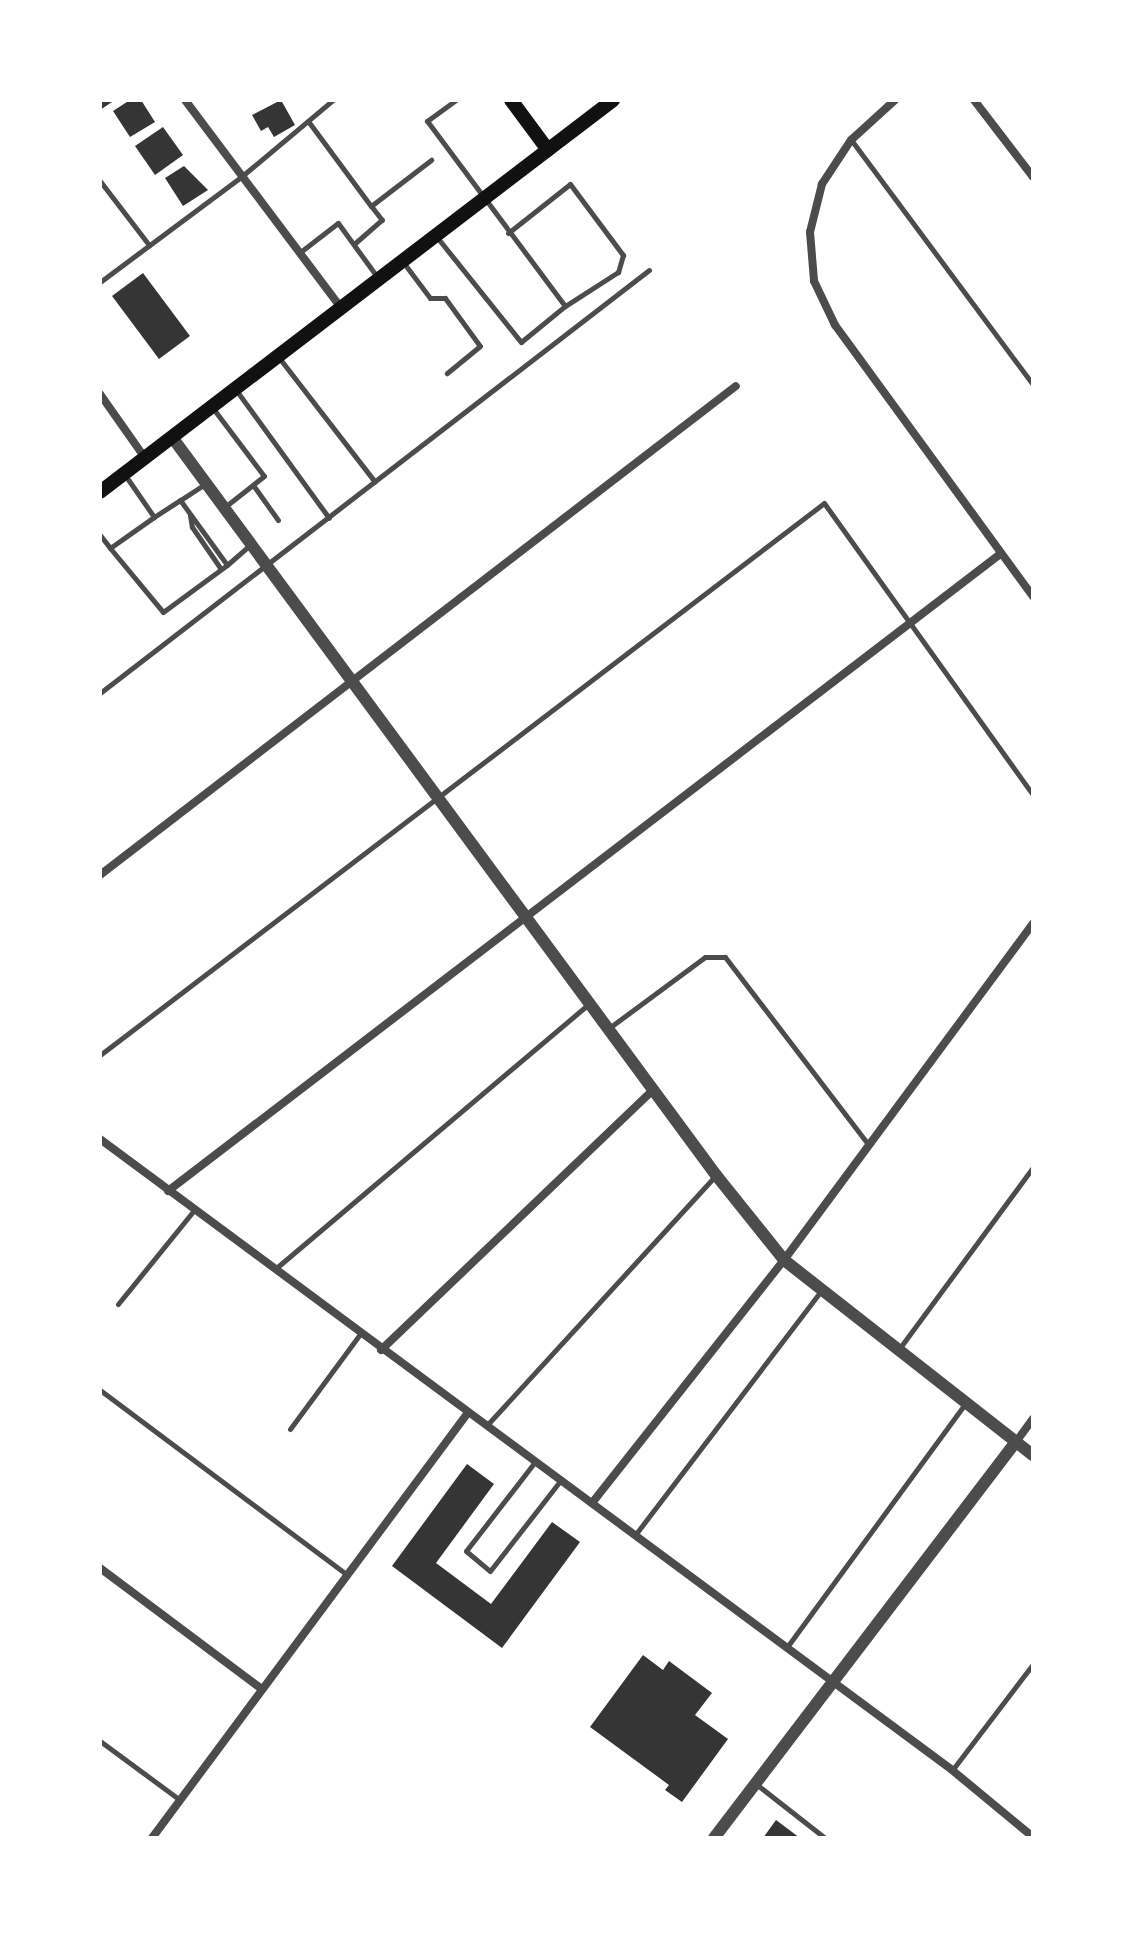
<!DOCTYPE html>
<style>
body{margin:0}
#map{position:relative;width:1133px;height:1938px;overflow:hidden;background:#fff;font-family:Jost,sans-serif}
div>[style]{position:absolute}
.building>*{inset:0;background:#353535}
.service>*{height:5px;margin:-2.5px;padding:0 2.5px;transform-origin:2.5px;border-radius:2.5px;background:#4c4c4c}
.minor>*{height:8px;margin:-4px;padding:0 4px;transform-origin:4px;border-radius:4px;background:#4c4c4c}
.tertiary>*{height:12px;margin:-6px;padding:0 6px;transform-origin:6px;border-radius:6px;background:#4c4c4c}
.secondary>*{height:14px;margin:-7px;padding:0 7px;transform-origin:7px;border-radius:7px;background:#111}
span{translate:-50% -50%;white-space:nowrap;text-align:center;line-height:1.15;-webkit-text-stroke:8px #fff;paint-order:stroke}
.frame{position:absolute;inset:0;border:102px solid #fff;pointer-events:none}
</style>
<div id="map">
<div class="building">
<i style="clip-path:polygon(100px 100px,115px 100px,100px 110px)"></i>
<i style="clip-path:polygon(130px 100px,141px 100px,155px 122px,130px 137px,113px 111px)"></i>
<i style="clip-path:polygon(281px 100px,295px 125px,274px 137px,268px 127px,261px 131px,252px 115px)"></i>
<i style="clip-path:polygon(163px 127px,183px 155px,155px 175px,135px 146px)"></i>
<i style="clip-path:polygon(184px 166px,208px 190px,183px 206px,165px 178px)"></i>
<i style="clip-path:polygon(143px 273px,190px 336px,159px 359px,112px 296px)"></i>
<i style="clip-path:polygon(467px 1464px,494px 1484px,436px 1563px,491px 1604px,552px 1522px,580px 1542px,502px 1648px,392px 1566px)"></i>
<i style="clip-path:polygon(643px 1655px,663px 1670px,669px 1661px,712px 1693px,695px 1715px,728px 1739px,682px 1802px,665px 1790px,669px 1785px,590px 1727px)"></i>
<i style="clip-path:polygon(776px 1820px,800px 1838px,763px 1838px)"></i>
</div>
<div class="service">
<i style="left:308px;top:121px;width:106px;rotate:53.5deg"></i>
<i style="left:371px;top:206px;width:76px;rotate:-37.5deg"></i>
<i style="left:852px;top:141px;width:304px;rotate:53.4deg"></i>
<i style="left:100px;top:181px;width:81px;rotate:52.6deg"></i>
<i style="left:508px;top:233px;width:79px;rotate:-38.3deg"></i>
<i style="left:570px;top:184px;width:89px;rotate:53.3deg"></i>
<i style="left:623px;top:255px;width:18px;rotate:106deg"></i>
<i style="left:618px;top:272px;width:63px;rotate:147.3deg"></i>
<i style="left:436px;top:236px;width:136px;rotate:51.3deg"></i>
<i style="left:521px;top:342px;width:57px;rotate:-39.3deg"></i>
<i style="left:565px;top:306px;width:231px;rotate:-126.7deg"></i>
<i style="left:427px;top:121px;width:36px;rotate:-36deg"></i>
<i style="left:354px;top:244px;width:37px;rotate:-41deg"></i>
<i style="left:382px;top:220px;width:18px;rotate:-128deg"></i>
<i style="left:299px;top:253px;width:49px;rotate:-37.6deg"></i>
<i style="left:338px;top:223px;width:68px;rotate:54deg"></i>
<i style="left:403px;top:262px;width:45px;rotate:53.1deg"></i>
<i style="left:430px;top:298px;width:15px"></i>
<i style="left:445px;top:298px;width:59px;rotate:53.9deg"></i>
<i style="left:480px;top:346px;width:43px;rotate:140.7deg"></i>
<i style="left:100px;top:282px;width:177px;rotate:-36.7deg"></i>
<i style="left:242px;top:176px;width:119px;rotate:-39.9deg"></i>
<i style="left:280px;top:359px;width:155px;rotate:52.3deg"></i>
<i style="left:236px;top:390px;width:158px;rotate:54deg"></i>
<i style="left:212px;top:407px;width:86px;rotate:53deg"></i>
<i style="left:264px;top:476px;width:48px;rotate:141.7deg"></i>
<i style="left:205px;top:484px;width:30px;rotate:147deg"></i>
<i style="left:180px;top:500px;width:80px;rotate:54.1deg"></i>
<i style="left:227px;top:565px;width:29px;rotate:-41deg"></i>
<i style="left:253px;top:485px;width:43px;rotate:54.5deg"></i>
<i style="left:190px;top:515px;width:12px;rotate:81deg"></i>
<i style="left:192px;top:527px;width:51px;rotate:55.4deg"></i>
<i style="left:154px;top:517px;width:31px;rotate:-33deg"></i>
<i style="left:100px;top:535px;width:16px;rotate:52deg"></i>
<i style="left:110px;top:548px;width:54px;rotate:-35.2deg"></i>
<i style="left:154px;top:517px;width:51px;rotate:-124.6deg"></i>
<i style="left:110px;top:548px;width:83px;rotate:50.4deg"></i>
<i style="left:163px;top:612px;width:79px;rotate:-36.3deg"></i>
<i style="left:100px;top:693px;width:693px;rotate:-37.61deg"></i>
<i style="left:609px;top:1028px;width:119px;rotate:-36.5deg"></i>
<i style="left:705px;top:957px;width:20px"></i>
<i style="left:725px;top:957px;width:235px;rotate:52.6deg"></i>
<i style="left:100px;top:1055px;width:910px;rotate:-37.32deg"></i>
<i style="left:824px;top:503px;width:359px;rotate:54.4deg"></i>
<i style="left:275px;top:1269px;width:411px;rotate:-40.2deg"></i>
<i style="left:118px;top:1304px;width:121px;rotate:-51deg"></i>
<i style="left:899px;top:1349px;width:226px;rotate:-53.6deg"></i>
<i style="left:100px;top:1390px;width:309px;rotate:36.8deg"></i>
<i style="left:487px;top:1425px;width:338px;rotate:-47.5deg"></i>
<i style="left:290px;top:1429px;width:118px;rotate:-53.6deg"></i>
<i style="left:534px;top:1463px;width:111px;rotate:127.7deg"></i>
<i style="left:466px;top:1551px;width:31px;rotate:40deg"></i>
<i style="left:490px;top:1571px;width:114px;rotate:-52.1deg"></i>
<i style="left:635px;top:1535px;width:307px;rotate:-52.7deg"></i>
<i style="left:787px;top:1647px;width:300px;rotate:-53.8deg"></i>
<i style="left:100px;top:1741px;width:99px;rotate:36.4deg"></i>
<i style="left:953px;top:1769px;width:132px;rotate:-52.7deg"></i>
<i style="left:756px;top:1784px;width:88px;rotate:38deg"></i>
</div>
<div class="minor">
<i style="left:185px;top:100px;width:260px;rotate:53.1deg"></i>
<i style="left:895px;top:100px;width:59px;rotate:137.7deg"></i>
<i style="left:851px;top:140px;width:53px;rotate:123.4deg"></i>
<i style="left:822px;top:184px;width:49px;rotate:104deg"></i>
<i style="left:810px;top:232px;width:49px;rotate:85.3deg"></i>
<i style="left:814px;top:281px;width:49px;rotate:64.5deg"></i>
<i style="left:835px;top:325px;width:336px;rotate:53.9deg"></i>
<i style="left:974px;top:100px;width:97px;rotate:52.5deg"></i>
<i style="left:100px;top:394px;width:78px;rotate:54.9deg"></i>
<i style="left:100px;top:875px;width:802px;rotate:-37.56deg"></i>
<i style="left:100px;top:1139px;width:1060px;rotate:36.52deg"></i>
<i style="left:952px;top:1770px;width:105px;rotate:39.6deg"></i>
<i style="left:168px;top:1191px;width:1046px;rotate:-37.43deg"></i>
<i style="left:381px;top:1350px;width:376px;rotate:-43.7deg"></i>
<i style="left:1016px;top:1442px;width:29px;rotate:-54deg"></i>
<i style="left:592px;top:1503px;width:310px;rotate:-51.7deg"></i>
<i style="left:784px;top:1260px;width:419px;rotate:-53.5deg"></i>
<i style="left:100px;top:1568px;width:202px;rotate:36.8deg"></i>
<i style="left:152px;top:1838px;width:528px;rotate:-53.39deg"></i>
</div>
<div class="tertiary">
<i style="left:172px;top:437px;width:917px;rotate:53.61deg"></i>
<i style="left:716px;top:1175px;width:109px;rotate:51.3deg"></i>
<i style="left:784px;top:1260px;width:316px;rotate:38.1deg"></i>
<i style="left:714px;top:1838px;width:498px;rotate:-52.7deg"></i>
</div>
<div class="secondary">
<i style="left:511px;top:100px;width:62px;rotate:53.5deg"></i>
<i style="left:100px;top:492px;width:646px;rotate:-37.38deg"></i>
</div>
<div class="frame"></div>
</div>
